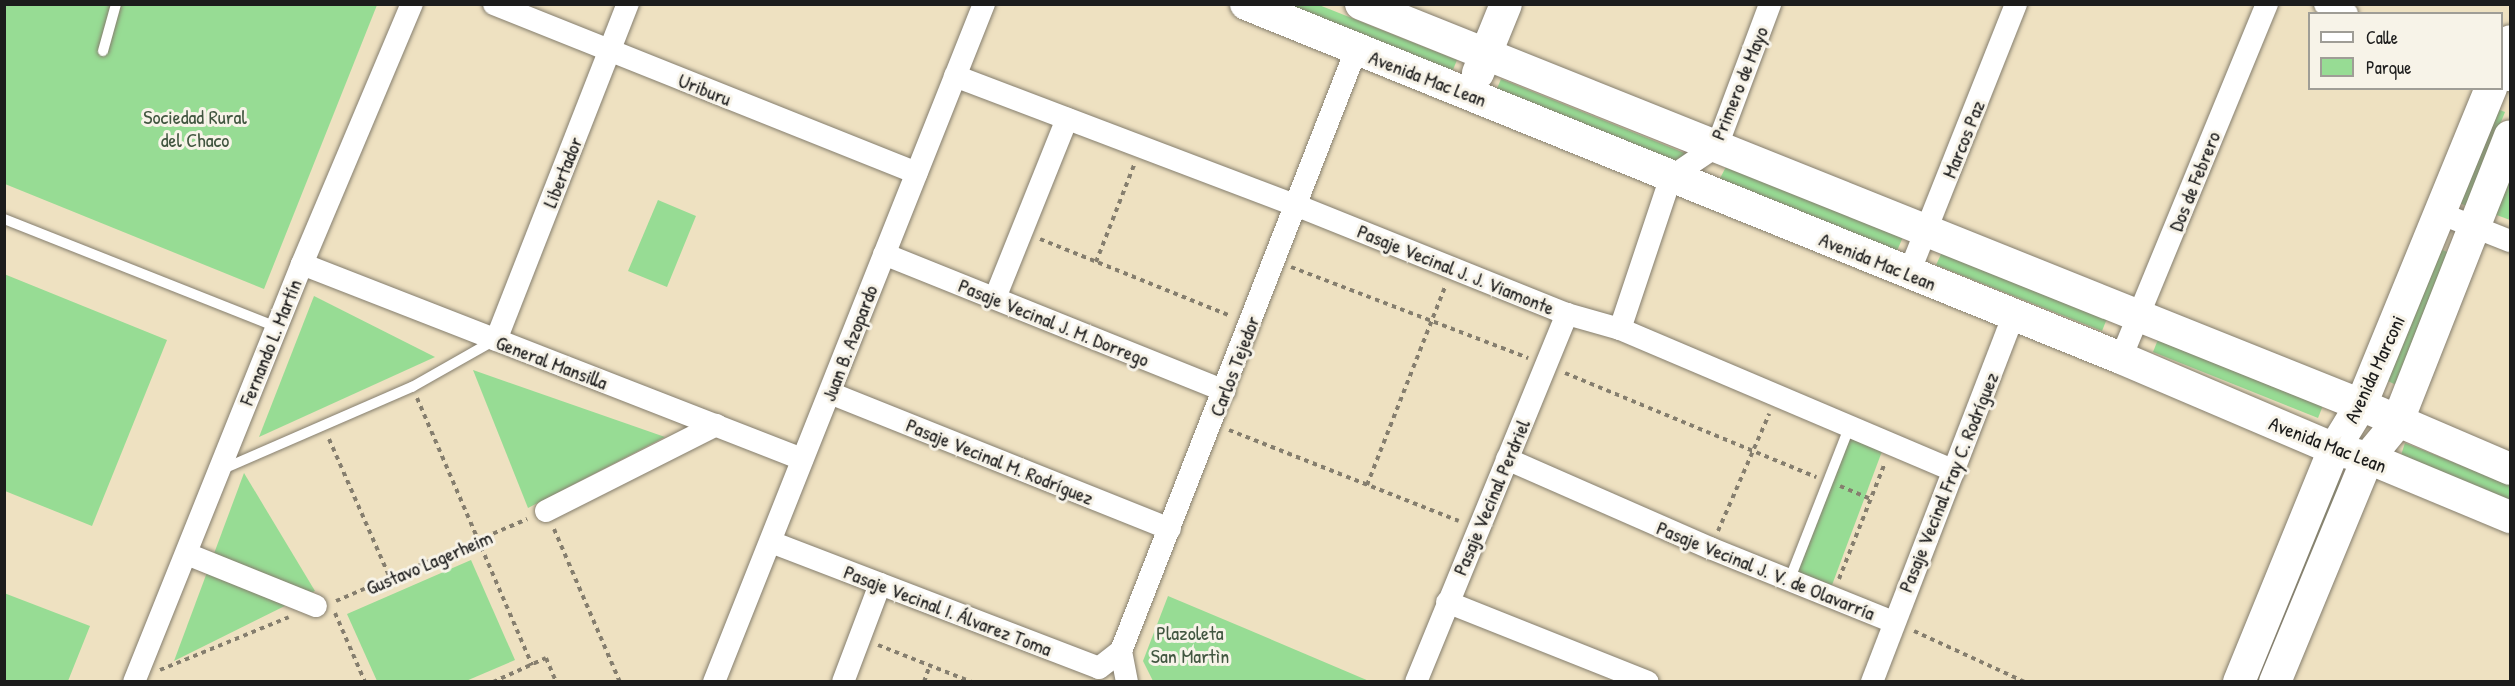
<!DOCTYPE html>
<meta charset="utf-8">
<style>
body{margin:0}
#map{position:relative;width:2515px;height:686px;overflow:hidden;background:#eee1c1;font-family:"Patrick Hand",sans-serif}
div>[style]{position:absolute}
.green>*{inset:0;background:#97dc94}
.path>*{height:4px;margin-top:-2px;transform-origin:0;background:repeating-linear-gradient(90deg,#857e6e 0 4.5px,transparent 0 9px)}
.roads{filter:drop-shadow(0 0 2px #857e6e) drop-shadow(0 0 2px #857e6e)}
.lane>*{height:10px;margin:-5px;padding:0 5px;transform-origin:5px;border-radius:5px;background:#fff}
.street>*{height:22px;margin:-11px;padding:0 11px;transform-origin:11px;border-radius:11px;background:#fff}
.secondary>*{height:32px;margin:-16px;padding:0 16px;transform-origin:16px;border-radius:16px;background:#fff}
span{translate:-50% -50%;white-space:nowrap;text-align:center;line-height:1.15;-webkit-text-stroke:6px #f7f3e8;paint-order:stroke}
.street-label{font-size:20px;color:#1c1c1c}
.park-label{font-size:20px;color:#415640}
.frame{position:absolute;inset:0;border:6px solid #1c1c1c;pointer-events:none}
.legend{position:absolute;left:2308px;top:12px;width:195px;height:78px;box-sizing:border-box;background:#f7f3e8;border:2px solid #9f9d96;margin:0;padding:8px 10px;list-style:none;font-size:18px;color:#1c1c1c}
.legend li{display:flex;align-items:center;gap:12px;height:30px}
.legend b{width:30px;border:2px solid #9f9d96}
</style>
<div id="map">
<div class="green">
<i style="clip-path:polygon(4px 5px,377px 5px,264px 289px,5px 184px)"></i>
<i style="clip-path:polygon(1269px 5px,1319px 5px,1457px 60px,1450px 77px)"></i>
<i style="clip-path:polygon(1501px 79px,1687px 154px,1681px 170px,1494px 96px)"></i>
<i style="clip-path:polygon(2492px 107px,2505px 112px,2467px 206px,2454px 201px)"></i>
<i style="clip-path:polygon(1726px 167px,1903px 237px,1896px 253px,1718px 182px)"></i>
<i style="clip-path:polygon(2510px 172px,2510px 220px,2494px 214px)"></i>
<i style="clip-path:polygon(658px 200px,696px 216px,667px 287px,628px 271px)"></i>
<i style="clip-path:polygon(2437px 248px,2450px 253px,2396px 385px,2384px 379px)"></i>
<i style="clip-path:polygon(1943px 250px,2108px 316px,2102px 331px,1936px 265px)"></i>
<i style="clip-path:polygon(4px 274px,167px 340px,92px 526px,5px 491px)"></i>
<i style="clip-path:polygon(314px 296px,435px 357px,259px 437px)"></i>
<i style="clip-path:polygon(2159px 337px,2324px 403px,2318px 418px,2153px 352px)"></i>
<i style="clip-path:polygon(473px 370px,665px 437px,528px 508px)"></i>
<i style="clip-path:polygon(1849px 433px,1884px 446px,1832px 585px,1797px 572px)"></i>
<i style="clip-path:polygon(2405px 443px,2510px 485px,2510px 504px,2400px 458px)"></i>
<i style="clip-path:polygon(244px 473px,315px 591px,174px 661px)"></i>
<i style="clip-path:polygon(2334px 476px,2346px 481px,2263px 681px,2249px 682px)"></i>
<i style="clip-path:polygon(471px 560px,515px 660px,466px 681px,377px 681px,347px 614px)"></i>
<i style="clip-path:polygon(4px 593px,90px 626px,68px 681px,5px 681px)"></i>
<i style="clip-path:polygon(1168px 596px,1249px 630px,1369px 681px,1153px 681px,1143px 661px)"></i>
</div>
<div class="path">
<i style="left:1040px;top:239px;width:206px;rotate:22deg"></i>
<i style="left:1096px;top:262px;width:104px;rotate:-68.6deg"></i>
<i style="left:1291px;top:267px;width:254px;rotate:21deg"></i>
<i style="left:1565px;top:373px;width:272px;rotate:22.5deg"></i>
<i style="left:417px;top:398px;width:291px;rotate:66.7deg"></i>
<i style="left:1229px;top:430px;width:247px;rotate:21.6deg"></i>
<i style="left:329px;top:439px;width:152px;rotate:66.3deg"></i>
<i style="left:1367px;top:485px;width:213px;rotate:-68.5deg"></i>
<i style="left:1840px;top:486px;width:33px;rotate:23deg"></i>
<i style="left:554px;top:529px;width:167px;rotate:66.7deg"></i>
<i style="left:1718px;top:531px;width:128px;rotate:-66.4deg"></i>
<i style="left:1839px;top:579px;width:125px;rotate:-68.4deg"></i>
<i style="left:336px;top:601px;width:208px;rotate:-23.2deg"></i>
<i style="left:335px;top:613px;width:75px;rotate:66.5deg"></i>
<i style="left:1914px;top:631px;width:122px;rotate:24.7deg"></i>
<i style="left:878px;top:645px;width:101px;rotate:21.5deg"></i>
<i style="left:160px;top:670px;width:139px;rotate:-22.3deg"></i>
<i style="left:493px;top:682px;width:58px;rotate:-24.4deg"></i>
<i style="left:546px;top:658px;width:26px;rotate:67deg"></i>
<i style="left:924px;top:682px;width:18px;rotate:-71deg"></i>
</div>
<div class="roads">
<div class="lane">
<i style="left:103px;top:51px;width:49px;rotate:-74.5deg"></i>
<i style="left:4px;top:219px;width:294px;rotate:21.6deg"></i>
<i style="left:223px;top:469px;width:206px;rotate:-23.5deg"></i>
<i style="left:412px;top:387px;width:95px;rotate:-29.5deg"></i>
<i style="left:1789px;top:581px;width:164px;rotate:-68.6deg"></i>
</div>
<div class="street">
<i style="left:494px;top:4px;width:455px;rotate:21.8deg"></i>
<i style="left:2325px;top:4px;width:24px;rotate:24deg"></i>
<i style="left:955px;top:76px;width:367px;rotate:20.8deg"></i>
<i style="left:1298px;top:206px;width:290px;rotate:21.9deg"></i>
<i style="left:1567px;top:314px;width:55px;rotate:15.8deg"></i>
<i style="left:1620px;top:329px;width:363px;rotate:23deg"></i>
<i style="left:2502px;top:76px;width:9px;rotate:27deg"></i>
<i style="left:2442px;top:214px;width:73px;rotate:21.7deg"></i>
<i style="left:884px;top:254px;width:367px;rotate:21.9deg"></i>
<i style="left:302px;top:264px;width:537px;rotate:21.31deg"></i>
<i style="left:1909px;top:273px;width:289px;rotate:-68.3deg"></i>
<i style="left:995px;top:298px;width:193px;rotate:-68.1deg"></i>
<i style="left:1620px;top:329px;width:160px;rotate:-71.5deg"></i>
<i style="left:1671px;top:177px;width:55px;rotate:-34deg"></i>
<i style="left:1717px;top:146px;width:152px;rotate:-69.5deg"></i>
<i style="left:496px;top:340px;width:361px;rotate:-68.6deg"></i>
<i style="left:2121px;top:358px;width:383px;rotate:-67.6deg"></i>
<i style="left:830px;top:393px;width:366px;rotate:21.8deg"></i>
<i style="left:1507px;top:459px;width:222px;rotate:23.7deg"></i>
<i style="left:1710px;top:548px;width:197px;rotate:22deg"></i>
<i style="left:546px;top:511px;width:191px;rotate:-26.8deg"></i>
<i style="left:771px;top:542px;width:351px;rotate:21deg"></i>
<i style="left:1099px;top:668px;width:28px;rotate:-38deg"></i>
<i style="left:187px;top:554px;width:139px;rotate:22deg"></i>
<i style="left:1447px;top:602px;width:216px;rotate:21.7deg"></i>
<i style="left:134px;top:682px;width:450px;rotate:-68.1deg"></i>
<i style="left:302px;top:264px;width:282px;rotate:-67.1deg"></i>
<i style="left:714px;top:682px;width:730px;rotate:-68.29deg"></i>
<i style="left:843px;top:682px;width:105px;rotate:-69.3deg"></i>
<i style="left:1127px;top:682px;width:32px;rotate:-101deg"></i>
<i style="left:1121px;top:651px;width:645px;rotate:-68.64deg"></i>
<i style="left:1416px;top:682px;width:398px;rotate:-67.7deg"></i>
<i style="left:1872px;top:682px;width:392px;rotate:-68.9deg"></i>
</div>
<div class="secondary">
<i style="left:1246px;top:4px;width:944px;rotate:22.03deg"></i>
<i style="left:2121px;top:358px;width:232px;rotate:23.1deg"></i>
<i style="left:2334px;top:449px;width:35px;rotate:15deg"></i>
<i style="left:2368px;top:458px;width:154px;rotate:22.6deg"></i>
<i style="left:1361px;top:4px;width:1077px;rotate:21.85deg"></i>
<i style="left:2361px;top:405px;width:162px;rotate:23.2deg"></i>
<i style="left:2502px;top:63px;width:23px;rotate:-70deg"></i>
<i style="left:1478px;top:73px;width:74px;rotate:-67.9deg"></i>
<i style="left:2239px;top:682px;width:252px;rotate:-67.8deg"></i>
<i style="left:2334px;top:449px;width:52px;rotate:-58.5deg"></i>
<i style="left:2361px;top:405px;width:343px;rotate:-67.7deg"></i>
<i style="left:2275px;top:682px;width:243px;rotate:-67.5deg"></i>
<i style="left:2368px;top:458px;width:45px;rotate:-50.4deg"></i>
<i style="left:2397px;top:423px;width:308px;rotate:-68.5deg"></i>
</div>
</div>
<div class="street-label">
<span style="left:1428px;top:78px;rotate:21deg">Avenida Mac Lean</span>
<span style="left:1739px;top:83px;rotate:-68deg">Primero de Mayo</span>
<span style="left:705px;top:89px;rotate:22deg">Uriburu</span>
<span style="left:1963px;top:139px;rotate:-68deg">Marcos Paz</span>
<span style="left:562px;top:172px;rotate:-68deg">Libertador</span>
<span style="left:2194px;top:181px;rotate:-68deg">Dos de Febrero</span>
<span style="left:1878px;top:261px;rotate:22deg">Avenida Mac Lean</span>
<span style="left:1456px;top:269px;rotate:22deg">Pasaje Vecinal J. J. Viamonte</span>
<span style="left:1054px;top:322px;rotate:22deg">Pasaje Vecinal J. M. Dorrego</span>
<span style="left:270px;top:342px;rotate:-68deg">Fernando L. Martín</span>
<span style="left:849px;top:343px;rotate:-69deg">Juan B. Azopardo</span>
<span style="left:552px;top:362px;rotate:21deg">General Mansilla</span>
<span style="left:1234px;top:366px;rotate:-69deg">Carlos Tejedor</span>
<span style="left:2374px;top:369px;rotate:-65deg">Avenida Marconi</span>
<span style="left:2328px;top:444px;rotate:21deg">Avenida Mac Lean</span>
<span style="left:1000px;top:461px;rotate:22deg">Pasaje Vecinal M. Rodríguez</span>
<span style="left:1948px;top:482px;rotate:-68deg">Pasaje Vecinal Fray C. Rodríguez</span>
<span style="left:1491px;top:497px;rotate:-67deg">Pasaje Vecinal Perdriel</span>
<span style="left:429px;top:562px;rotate:-23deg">Gustavo Lagerheim</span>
<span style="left:1766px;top:570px;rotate:22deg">Pasaje Vecinal J. V. de Olavarría</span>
<span style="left:948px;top:610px;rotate:21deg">Pasaje Vecinal I. Álvarez Toma</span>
</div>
<div class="park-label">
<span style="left:195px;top:128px">Sociedad Rural<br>del Chaco</span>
<span style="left:1190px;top:644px">Plazoleta<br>San Martìn</span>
</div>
<div class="frame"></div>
<ul class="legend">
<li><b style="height:8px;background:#fff"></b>Calle</li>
<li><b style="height:16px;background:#97dc94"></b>Parque</li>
</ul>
</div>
